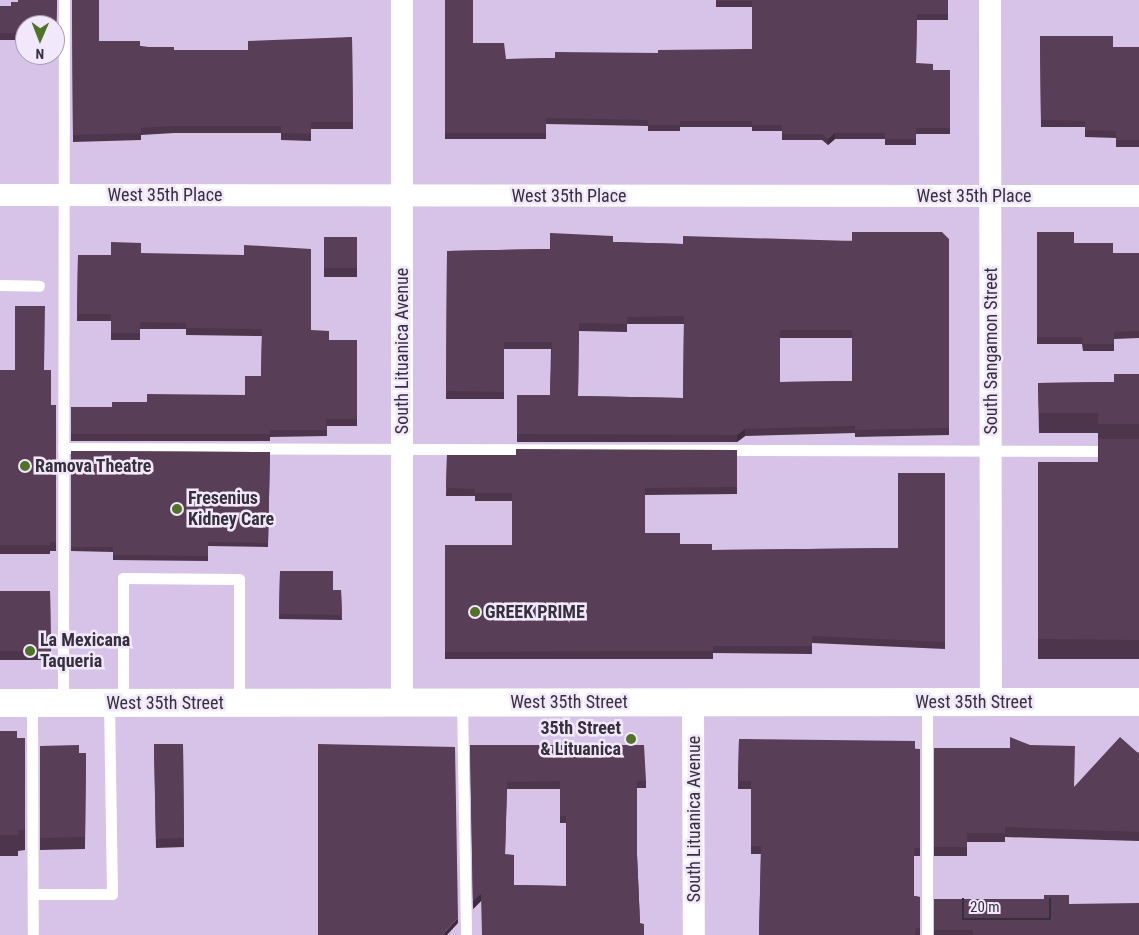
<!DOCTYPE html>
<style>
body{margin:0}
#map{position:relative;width:1139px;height:935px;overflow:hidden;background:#d7c3e7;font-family:"Roboto Condensed",sans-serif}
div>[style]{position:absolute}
.lane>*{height:11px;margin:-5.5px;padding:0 5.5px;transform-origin:5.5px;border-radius:5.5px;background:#fff}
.street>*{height:22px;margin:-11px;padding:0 11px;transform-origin:11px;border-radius:11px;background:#fff}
.secondary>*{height:28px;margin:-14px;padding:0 14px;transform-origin:14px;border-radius:14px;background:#fff}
.wall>*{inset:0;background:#4d354b}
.shaded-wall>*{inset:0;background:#3e2b3d}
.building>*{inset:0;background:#593e57}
.dots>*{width:14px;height:14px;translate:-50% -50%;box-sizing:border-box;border:2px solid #f2e8fb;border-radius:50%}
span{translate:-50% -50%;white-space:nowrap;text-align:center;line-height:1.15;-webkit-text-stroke:5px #f2e8fb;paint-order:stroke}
.street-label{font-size:18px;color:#362f3c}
.poi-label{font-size:18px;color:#362f3c;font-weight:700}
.left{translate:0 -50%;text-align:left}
.right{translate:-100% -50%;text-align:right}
.north{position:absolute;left:15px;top:15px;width:50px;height:50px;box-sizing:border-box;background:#f2e8fb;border:1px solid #a79eaf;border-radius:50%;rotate:181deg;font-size:14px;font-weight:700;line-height:20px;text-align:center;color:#362f3c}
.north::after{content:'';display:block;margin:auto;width:18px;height:22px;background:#517229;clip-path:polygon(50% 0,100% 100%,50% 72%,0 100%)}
.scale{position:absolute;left:962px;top:898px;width:89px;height:22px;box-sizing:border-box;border:2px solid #362f3c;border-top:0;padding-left:6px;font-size:15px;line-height:18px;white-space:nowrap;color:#362f3c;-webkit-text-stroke:4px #f2e8fb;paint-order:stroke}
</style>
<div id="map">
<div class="lane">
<i style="left:0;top:285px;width:39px;rotate:1deg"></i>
<i style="left:63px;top:448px;width:1076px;rotate:0.16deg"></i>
<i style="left:462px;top:702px;width:233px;rotate:89deg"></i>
<i style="left:927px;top:702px;width:233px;rotate:90deg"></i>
<i style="left:32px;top:703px;width:232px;rotate:89.8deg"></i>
<i style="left:63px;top:703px;width:703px;rotate:-89.92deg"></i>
<i style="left:123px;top:703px;width:125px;rotate:-90deg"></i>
<i style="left:123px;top:578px;width:116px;rotate:0.5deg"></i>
<i style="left:239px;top:579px;width:123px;rotate:90deg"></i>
<i style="left:33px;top:894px;width:79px"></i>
<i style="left:112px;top:894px;width:191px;rotate:-90.9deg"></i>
</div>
<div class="street">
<i style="left:990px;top:0;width:702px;rotate:89.92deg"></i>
<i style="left:0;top:195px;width:1139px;rotate:0.05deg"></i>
<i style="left:402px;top:702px;width:702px;rotate:-90deg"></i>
<i style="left:693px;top:703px;width:232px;rotate:89.8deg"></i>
</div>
<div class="secondary">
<i style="left:0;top:703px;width:1139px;rotate:-0.05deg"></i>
</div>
<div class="wall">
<i style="clip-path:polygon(57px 0,56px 41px,55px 41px,55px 25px,25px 25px,25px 40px,0 40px,0 6px,11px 6px)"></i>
<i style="clip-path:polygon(72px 0,99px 41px,174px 50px,248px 50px,352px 37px,353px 129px,311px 129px,311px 141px,281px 140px,281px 133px,174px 133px,141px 135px,141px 140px,73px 142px)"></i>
<i style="clip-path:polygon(445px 0,473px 43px,506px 59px,555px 58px,752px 49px,752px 7px,716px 7px,716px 0,948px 0,948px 20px,917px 20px,916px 63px,933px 70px,950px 70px,950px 134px,916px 134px,916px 145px,885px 145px,885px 139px,835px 139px,828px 145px,822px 140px,782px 140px,782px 131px,752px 131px,752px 127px,680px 127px,680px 131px,648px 131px,648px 126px,546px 124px,546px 139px,445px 139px)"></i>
<i style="clip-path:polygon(1040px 36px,1113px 47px,1139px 47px,1139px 147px,1116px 147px,1116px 138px,1085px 137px,1085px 127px,1041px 127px)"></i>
<i style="clip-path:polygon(1037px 232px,1074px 243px,1113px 253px,1139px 253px,1139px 338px,1114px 339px,1114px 351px,1083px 351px,1082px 344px,1037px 344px)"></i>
<i style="clip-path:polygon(324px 237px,357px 237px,357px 277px,324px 277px)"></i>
<i style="clip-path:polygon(evenodd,949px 239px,949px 435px,855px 437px,855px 433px,745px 436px,737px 442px,517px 442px,517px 395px,550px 395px,551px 349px,504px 349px,504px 399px,446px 399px,447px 251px,550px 249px,613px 242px,683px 244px,949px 239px,627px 324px,684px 324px,683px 398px,578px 396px,579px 331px,627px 332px,627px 324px,949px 239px,780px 338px,852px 338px,852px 381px,780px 382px,780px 338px)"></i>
<i style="clip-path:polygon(141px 253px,311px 330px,329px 340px,357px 340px,357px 426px,327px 426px,327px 436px,270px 437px,270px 441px,71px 441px,71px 407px,112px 407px,147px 402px,245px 395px,261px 376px,262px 336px,186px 335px,186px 329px,140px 329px,140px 340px,111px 340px,111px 321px,77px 321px,78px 255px,111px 255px)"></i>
<i style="clip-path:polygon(0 370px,45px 370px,51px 405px,56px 405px,56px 551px,50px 551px,50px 554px,0 554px)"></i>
<i style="clip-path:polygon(1139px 374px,1139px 659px,1038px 659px,1038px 462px,1098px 462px,1098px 433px,1039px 433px,1038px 383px,1114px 382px)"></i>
<i style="clip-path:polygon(737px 450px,737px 494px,645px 495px,645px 533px,680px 544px,712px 550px,898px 548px,945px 473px,945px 649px,812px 643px,812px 654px,713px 653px,713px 659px,445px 659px,445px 545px,512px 545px,512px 501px,475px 501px,475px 496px,446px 496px,447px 455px,516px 455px)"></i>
<i style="clip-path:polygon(71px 451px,270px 452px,268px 547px,208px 546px,208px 561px,113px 560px,113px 552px,71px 551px)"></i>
<i style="clip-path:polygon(280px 571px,333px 590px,341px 590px,342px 620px,279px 619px)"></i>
<i style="clip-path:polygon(0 591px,50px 591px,51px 660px,0 660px)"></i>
<i style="clip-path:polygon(0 731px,17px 738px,25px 738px,25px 850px,18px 851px,18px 856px,0 856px)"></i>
<i style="clip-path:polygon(739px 739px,920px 749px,920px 856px,914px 856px,914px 896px,920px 897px,920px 935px,759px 935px,761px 854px,751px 854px,751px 789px,738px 789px)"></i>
<i style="clip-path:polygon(154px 744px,183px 744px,184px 847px,156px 848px)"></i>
<i style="clip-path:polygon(evenodd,470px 745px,646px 781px,646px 788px,637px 788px,637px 855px,640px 923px,481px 901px,473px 909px,470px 745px,507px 789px,560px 789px,560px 823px,566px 823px,566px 886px,514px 885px,505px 855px,507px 789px)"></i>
<i style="clip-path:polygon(40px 746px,79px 753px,86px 753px,85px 849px,40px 850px)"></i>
<i style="clip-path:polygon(934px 748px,1075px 787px,1139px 752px,1139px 841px,1005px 837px,1005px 842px,967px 842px,967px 856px,934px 856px)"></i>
<i style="clip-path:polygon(934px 899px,1069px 904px,1139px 935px,934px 935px)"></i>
</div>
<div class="shaded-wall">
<i style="clip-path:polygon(835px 133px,835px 139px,828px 145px,828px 139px)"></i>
<i style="clip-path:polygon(745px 429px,745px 436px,737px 442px,737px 435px)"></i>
<i style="clip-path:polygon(481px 894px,481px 901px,473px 909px,473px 901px)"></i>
<i style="clip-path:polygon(458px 918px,458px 923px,447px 935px,442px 935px)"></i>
</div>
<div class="building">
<i style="clip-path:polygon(18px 0,57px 0,56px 34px,55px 34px,55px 25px,25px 25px,25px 33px,0 33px,0 6px,11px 6px,11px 2px,18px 2px)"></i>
<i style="clip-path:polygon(72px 0,99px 0,99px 41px,140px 41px,140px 47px,174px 47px,174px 50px,248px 50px,248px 41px,352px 37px,353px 122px,311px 122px,311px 134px,281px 133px,281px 126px,174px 126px,141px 128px,141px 133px,73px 135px)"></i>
<i style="clip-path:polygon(445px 0,473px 0,473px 43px,504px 43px,506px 59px,555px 58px,555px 52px,658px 53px,658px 50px,752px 49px,752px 1px,716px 1px,716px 0,948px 0,948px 14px,917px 14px,916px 63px,933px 64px,933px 70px,950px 70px,950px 128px,916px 128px,916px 139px,885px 139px,885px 133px,835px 133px,828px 139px,822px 134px,782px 134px,782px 125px,752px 125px,752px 121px,680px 121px,680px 125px,648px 125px,648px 120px,546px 118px,546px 133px,445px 133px)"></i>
<i style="clip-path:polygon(1040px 36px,1113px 36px,1113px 47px,1139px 47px,1139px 140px,1116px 140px,1116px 131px,1085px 130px,1085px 121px,1041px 120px)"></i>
<i style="clip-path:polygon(evenodd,852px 232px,942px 232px,949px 239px,949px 428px,855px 430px,855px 426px,745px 429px,737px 435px,517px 434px,517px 395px,550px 395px,552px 342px,504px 342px,504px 392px,446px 391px,447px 251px,550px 249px,550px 233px,613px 236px,613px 242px,683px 244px,683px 236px,852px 241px,852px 232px,684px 316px,683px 398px,578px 396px,579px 323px,627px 324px,627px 317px,684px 316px,852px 232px,780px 330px,852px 330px,852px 381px,780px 382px,780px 330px)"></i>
<i style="clip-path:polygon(1037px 232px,1074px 232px,1074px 243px,1113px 243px,1113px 253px,1139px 253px,1139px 331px,1114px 332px,1114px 344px,1083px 344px,1082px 337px,1037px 337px)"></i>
<i style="clip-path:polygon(324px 237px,357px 237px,357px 268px,324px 268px)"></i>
<i style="clip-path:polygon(111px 242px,141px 243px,141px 253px,244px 255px,244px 245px,311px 249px,311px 330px,329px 331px,329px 340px,357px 340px,357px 419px,326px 419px,327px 430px,270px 430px,270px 434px,71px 434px,71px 407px,112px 407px,112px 402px,147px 402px,147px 394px,245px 395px,245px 376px,261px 376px,262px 329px,186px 328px,186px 323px,140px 322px,140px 333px,111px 333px,111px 314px,77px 314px,78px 255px,111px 255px)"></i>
<i style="clip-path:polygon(15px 306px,45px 306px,44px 370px,51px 370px,51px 405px,56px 405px,56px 542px,50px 542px,50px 545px,0 545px,0 370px,15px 370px)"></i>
<i style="clip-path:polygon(1114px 374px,1139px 374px,1139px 424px,1098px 424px,1098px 413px,1039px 413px,1038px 383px,1114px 382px)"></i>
<i style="clip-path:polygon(1098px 439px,1139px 439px,1139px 640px,1038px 639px,1038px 462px,1099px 462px)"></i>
<i style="clip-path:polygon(516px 449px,737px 450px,737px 487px,645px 488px,645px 533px,680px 533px,680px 544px,712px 544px,712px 550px,898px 548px,898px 473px,945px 473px,945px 642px,812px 636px,812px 646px,713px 646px,713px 651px,445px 652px,445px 545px,512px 545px,512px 493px,475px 493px,475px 489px,446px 488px,447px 455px,516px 455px)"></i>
<i style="clip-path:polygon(71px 451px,270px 452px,268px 543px,208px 542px,208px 556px,113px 555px,113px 547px,71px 547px)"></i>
<i style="clip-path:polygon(280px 571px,333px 571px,333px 590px,341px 590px,342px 615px,279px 614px)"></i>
<i style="clip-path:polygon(0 591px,50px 591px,51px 652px,0 651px)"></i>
<i style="clip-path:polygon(0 731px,17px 731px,17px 738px,25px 738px,25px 830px,18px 830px,18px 835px,0 835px)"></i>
<i style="clip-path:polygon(1010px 737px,1030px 745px,1075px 746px,1074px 787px,1120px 737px,1138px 753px,1139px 752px,1139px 832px,1005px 827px,1005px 833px,967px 833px,967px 847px,934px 847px,934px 748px,1010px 748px)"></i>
<i style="clip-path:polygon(739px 739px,915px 741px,915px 749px,920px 749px,920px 848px,914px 848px,914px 896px,920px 897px,920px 928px,916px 928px,915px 935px,759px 935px,761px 846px,751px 846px,751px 781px,738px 781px)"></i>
<i style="clip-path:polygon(154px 744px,183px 744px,184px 838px,156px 839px)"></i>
<i style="clip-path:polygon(318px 744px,455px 747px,458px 918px,442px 935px,318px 935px)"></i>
<i style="clip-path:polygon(79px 745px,79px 753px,86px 753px,85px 837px,40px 838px,40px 746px)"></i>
<i style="clip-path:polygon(evenodd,470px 745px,644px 745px,646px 781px,637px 781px,637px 854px,640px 923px,644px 924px,644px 935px,482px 935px,481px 894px,473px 901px,470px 745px,560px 781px,560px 816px,566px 816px,566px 886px,514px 885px,514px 855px,505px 854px,507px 782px,560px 781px)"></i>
<i style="clip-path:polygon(1044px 895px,1069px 895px,1069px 904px,1139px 903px,1139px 935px,973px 935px,973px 930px,934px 930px,934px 899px,1044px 899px)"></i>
</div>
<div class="dots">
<i style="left:25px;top:466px;background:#517229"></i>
<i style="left:177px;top:509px;background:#517229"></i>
<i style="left:475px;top:612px;background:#517229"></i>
<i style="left:30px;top:651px;background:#517229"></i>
<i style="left:631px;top:739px;background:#517229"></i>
</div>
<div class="street-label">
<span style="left:165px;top:195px">West 35th Place</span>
<span style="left:569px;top:196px">West 35th Place</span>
<span style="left:974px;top:196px">West 35th Place</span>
<span style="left:402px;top:351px;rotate:-90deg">South Lituanica Avenue</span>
<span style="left:991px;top:351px;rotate:-90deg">South Sangamon Street</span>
<span style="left:569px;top:702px">West 35th Street</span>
<span style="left:974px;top:702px">West 35th Street</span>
<span style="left:165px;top:703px">West 35th Street</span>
<span style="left:694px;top:819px;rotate:-90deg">South Lituanica Avenue</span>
</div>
<div class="poi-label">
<span class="left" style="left:35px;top:466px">Ramova Theatre</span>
<span class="left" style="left:188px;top:509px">Fresenius<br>Kidney Care</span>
<span class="left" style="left:485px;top:612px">GREEK PRIME</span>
<span class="left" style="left:40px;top:651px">La Mexicana<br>Taqueria</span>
<span class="right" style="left:621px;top:739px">35th Street<br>&amp; Lituanica</span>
</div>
<div class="north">N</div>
<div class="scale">20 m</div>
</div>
